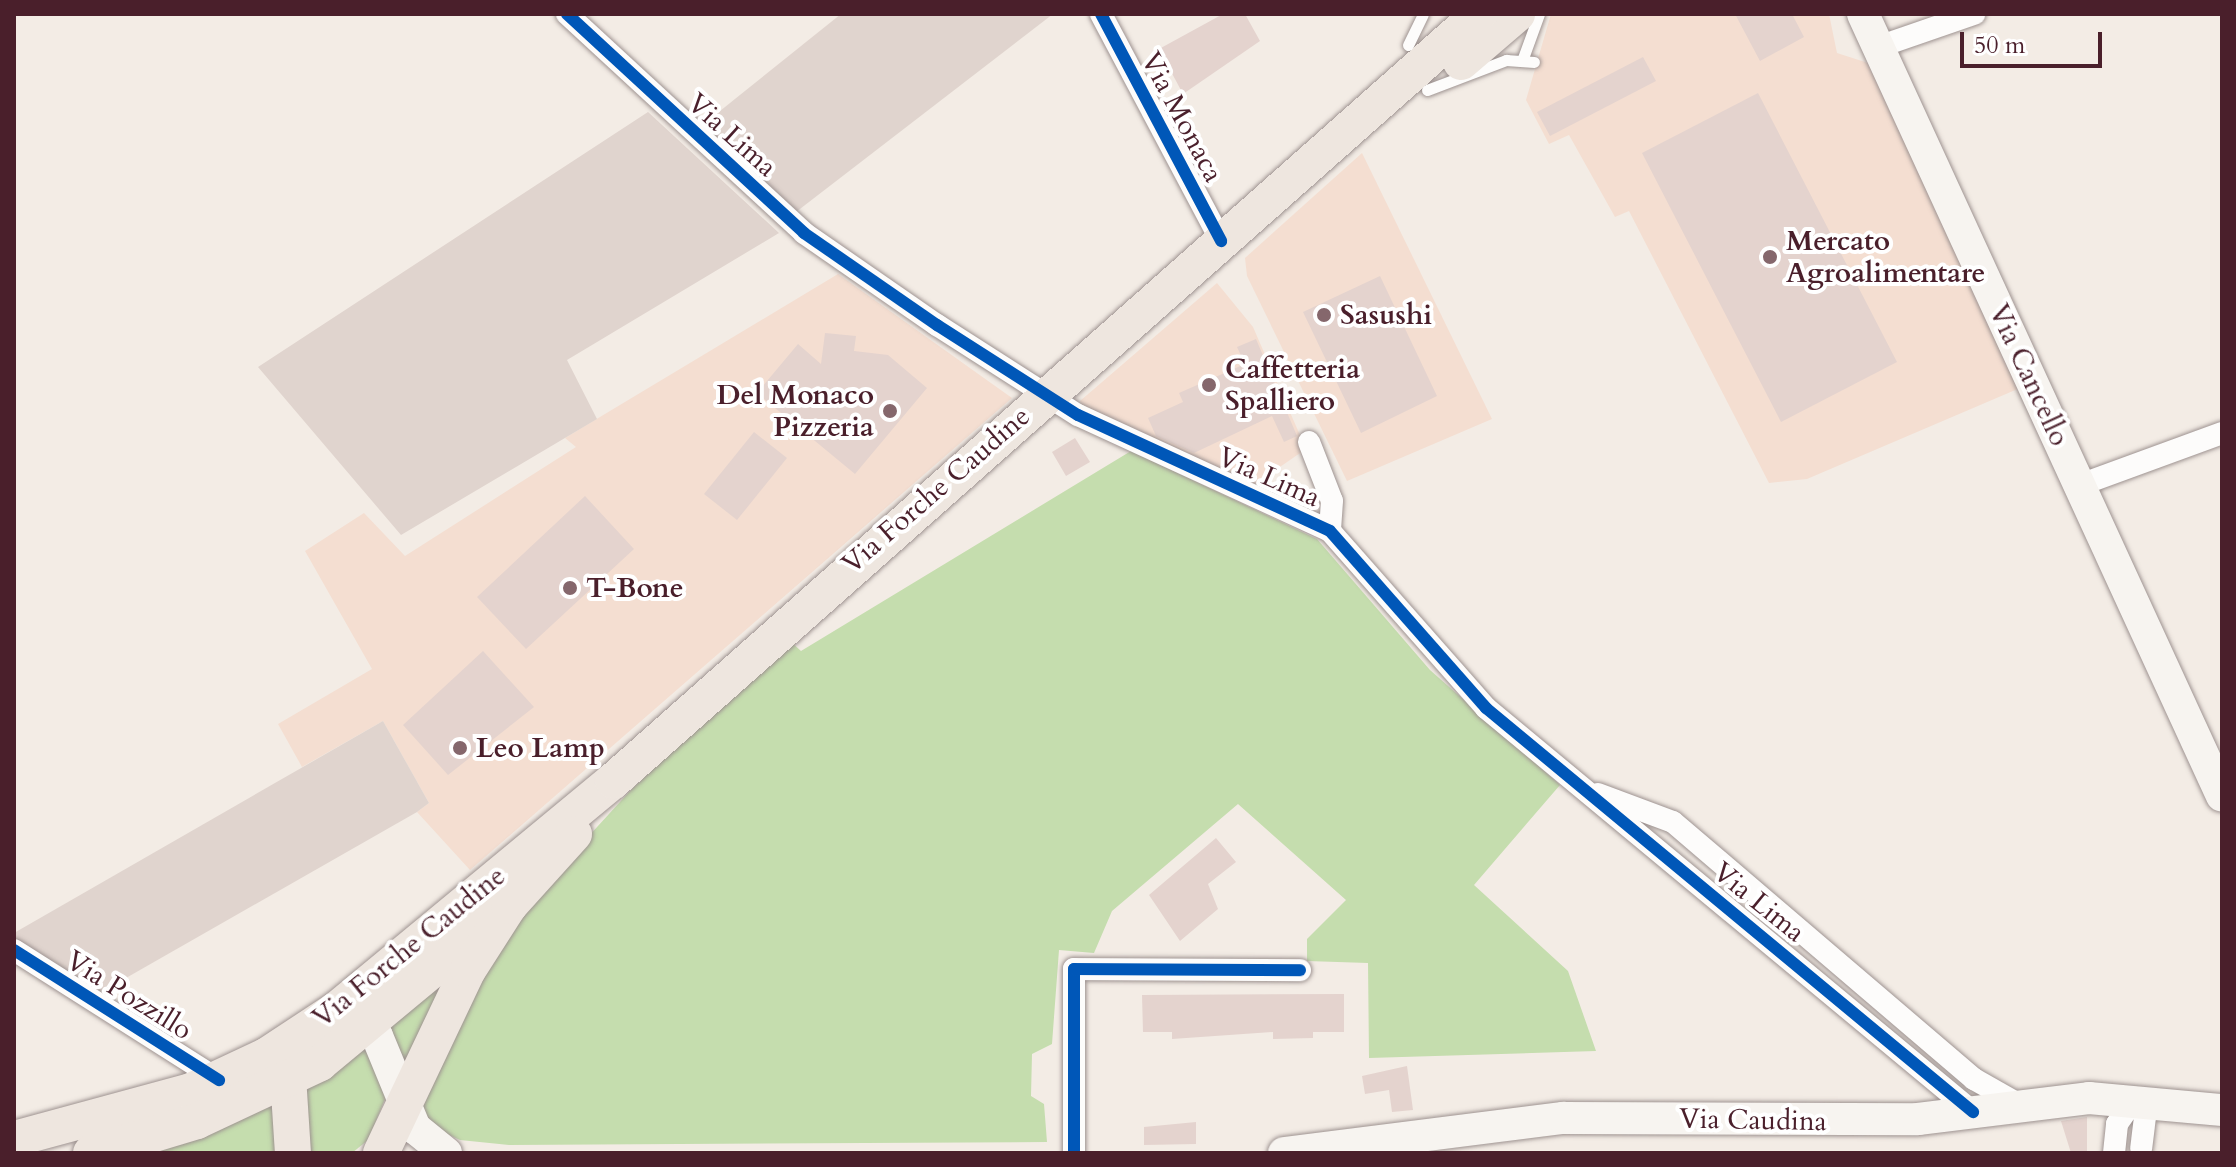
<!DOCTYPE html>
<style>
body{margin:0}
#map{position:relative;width:2236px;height:1167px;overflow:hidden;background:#f3ece5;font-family:Cardo,serif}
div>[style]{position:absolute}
.built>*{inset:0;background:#f4ded1}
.industrial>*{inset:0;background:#e0d4ce}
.green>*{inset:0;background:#c5ddae}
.building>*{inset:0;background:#e4d3ce}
.roads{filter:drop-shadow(0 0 2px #9e9391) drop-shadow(0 0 2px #9e9391)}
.lane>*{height:11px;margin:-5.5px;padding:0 5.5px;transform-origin:5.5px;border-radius:5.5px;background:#fdfcfb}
.street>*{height:22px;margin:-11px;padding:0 11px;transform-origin:11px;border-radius:11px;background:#fdfcfb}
.secondary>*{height:32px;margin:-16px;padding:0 16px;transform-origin:16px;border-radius:16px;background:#f7f4f0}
.primary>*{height:36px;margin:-18px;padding:0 18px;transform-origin:18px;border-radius:18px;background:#eee6df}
.cycleway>*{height:12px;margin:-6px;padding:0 6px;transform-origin:6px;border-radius:6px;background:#0057b8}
.dots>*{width:22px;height:22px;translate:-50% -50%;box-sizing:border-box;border:4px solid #fff;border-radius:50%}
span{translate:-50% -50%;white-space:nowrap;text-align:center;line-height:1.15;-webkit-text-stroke:8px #fff;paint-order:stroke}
.street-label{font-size:28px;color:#4a1f2b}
.poi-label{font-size:28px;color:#4a1f2b;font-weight:700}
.left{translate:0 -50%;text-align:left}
.right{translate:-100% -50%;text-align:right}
.frame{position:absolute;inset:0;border:16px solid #4a1f2b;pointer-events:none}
.scale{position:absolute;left:1960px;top:32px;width:142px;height:36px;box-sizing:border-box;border:4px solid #4a1f2b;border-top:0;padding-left:10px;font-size:24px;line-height:28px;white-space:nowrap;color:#4a1f2b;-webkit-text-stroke:6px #fff;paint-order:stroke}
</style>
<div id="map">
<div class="built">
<i style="clip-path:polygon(1551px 14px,1829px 14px,1837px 53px,1868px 63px,2020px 388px,1807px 479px,1769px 483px,1629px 211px,1615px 217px,1569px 135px,1549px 144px,1526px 100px)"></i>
<i style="clip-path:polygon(1362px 153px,1492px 419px,1347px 481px,1247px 276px,1245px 258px)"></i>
<i style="clip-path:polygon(838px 274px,1012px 398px,470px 870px,417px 812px,429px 803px,383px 721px,302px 767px,278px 724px,372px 669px,305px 551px,364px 513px,405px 556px,576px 447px,565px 438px)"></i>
<i style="clip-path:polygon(1217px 283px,1253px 327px,1306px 449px,1249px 488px,1082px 409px,1080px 401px)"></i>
</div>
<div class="industrial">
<i style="clip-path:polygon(841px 14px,1053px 14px,796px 212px,700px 127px)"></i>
<i style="clip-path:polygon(648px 112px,779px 233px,567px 360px,597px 419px,401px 535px,258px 367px)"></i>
<i style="clip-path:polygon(383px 721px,429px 803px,417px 812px,98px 994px,14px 942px,14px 933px)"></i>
</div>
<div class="green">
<i style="clip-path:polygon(1131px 451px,1317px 539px,1430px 670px,1560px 785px,1474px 885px,1568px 971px,1596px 1051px,1369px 1058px,1368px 963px,1307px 961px,1307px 939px,1346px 900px,1238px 804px,1112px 911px,1094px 953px,1059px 950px,1052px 1044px,1032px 1054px,1031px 1096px,1044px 1104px,1047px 1142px,509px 1145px,460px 1140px,436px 1129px,422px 1109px,468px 993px,544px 885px,630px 791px,790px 641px,801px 651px)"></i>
<i style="clip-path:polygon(441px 986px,406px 1066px,387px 1029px)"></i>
<i style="clip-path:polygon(367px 1045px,388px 1092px,368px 1140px,352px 1153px,311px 1153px,296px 1089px)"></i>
<i style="clip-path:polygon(279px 1098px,283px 1153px,153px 1153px)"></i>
</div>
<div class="building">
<i style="clip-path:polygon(1223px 14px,1245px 14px,1260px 41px,1183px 94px,1159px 49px)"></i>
<i style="clip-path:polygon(1735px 14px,1792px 14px,1804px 37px,1760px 61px)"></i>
<i style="clip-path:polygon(1643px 57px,1656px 81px,1550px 136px,1537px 112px)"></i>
<i style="clip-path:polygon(1758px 93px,1897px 362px,1781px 422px,1642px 153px)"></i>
<i style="clip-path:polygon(1380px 276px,1437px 396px,1361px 433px,1303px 312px)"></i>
<i style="clip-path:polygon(825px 333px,856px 336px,854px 351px,888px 355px,927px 388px,855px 474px,757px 393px,798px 344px,821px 364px)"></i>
<i style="clip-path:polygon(1256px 339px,1297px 436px,1284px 442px,1272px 416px,1194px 453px,1156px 436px,1148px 418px,1183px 402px,1179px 393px,1245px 364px,1237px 347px)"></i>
<i style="clip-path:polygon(754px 432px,787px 458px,737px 520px,704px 494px)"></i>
<i style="clip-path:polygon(1075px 438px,1090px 462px,1066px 476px,1052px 452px)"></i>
<i style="clip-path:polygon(585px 496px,634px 549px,526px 649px,477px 597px)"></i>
<i style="clip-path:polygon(483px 651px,534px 707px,448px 775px,403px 725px)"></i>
<i style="clip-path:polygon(1216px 838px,1236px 862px,1208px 884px,1218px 909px,1180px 941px,1149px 895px)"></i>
<i style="clip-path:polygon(1344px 994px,1344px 1032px,1313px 1032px,1313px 1038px,1273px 1039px,1273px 1032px,1172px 1039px,1172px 1032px,1143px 1032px,1142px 995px)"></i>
<i style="clip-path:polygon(1407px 1066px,1413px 1110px,1392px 1112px,1389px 1090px,1365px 1094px,1362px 1076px)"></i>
<i style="clip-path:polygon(2087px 1117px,2087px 1153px,2071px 1153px,2061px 1121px)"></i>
<i style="clip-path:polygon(1196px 1122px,1196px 1144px,1144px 1145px,1144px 1127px)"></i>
</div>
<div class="roads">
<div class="lane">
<i style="left:1408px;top:45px;width:34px;rotate:-64deg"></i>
<i style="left:1523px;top:58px;width:47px;rotate:-70deg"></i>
<i style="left:1427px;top:90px;width:85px;rotate:-20.8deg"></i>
<i style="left:1506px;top:60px;width:28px;rotate:4deg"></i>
</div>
<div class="street">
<i style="left:567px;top:14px;width:323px;rotate:42.7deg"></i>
<i style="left:804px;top:233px;width:162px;rotate:34.7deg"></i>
<i style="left:937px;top:325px;width:167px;rotate:32.6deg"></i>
<i style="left:1078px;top:415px;width:277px;rotate:24.7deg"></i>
<i style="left:1330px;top:531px;width:236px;rotate:48.6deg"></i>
<i style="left:1486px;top:708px;width:633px;rotate:39.68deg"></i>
<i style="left:1101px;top:14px;width:257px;rotate:62.1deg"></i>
<i style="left:1878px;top:47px;width:102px;rotate:-19deg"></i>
<i style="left:1309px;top:442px;width:63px;rotate:68.7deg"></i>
<i style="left:1332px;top:501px;width:30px;rotate:94deg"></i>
<i style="left:2080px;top:485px;width:151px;rotate:-20.1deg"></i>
<i style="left:1598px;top:794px;width:80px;rotate:20.5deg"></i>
<i style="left:1673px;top:822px;width:396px;rotate:40.5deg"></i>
<i style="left:1974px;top:1079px;width:53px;rotate:29.5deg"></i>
<i style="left:14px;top:950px;width:243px;rotate:32.4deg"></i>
<i style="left:1074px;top:1153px;width:184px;rotate:-90deg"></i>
<i style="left:1074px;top:969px;width:226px;rotate:0.3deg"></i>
<i style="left:2114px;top:1153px;width:29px;rotate:-84deg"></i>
<i style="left:2117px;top:1124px;width:29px;rotate:-55deg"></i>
<i style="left:2134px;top:1100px;width:20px;rotate:57deg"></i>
<i style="left:2145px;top:1117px;width:31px;rotate:97deg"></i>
</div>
<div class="secondary">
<i style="left:1863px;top:14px;width:860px;rotate:65.34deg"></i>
<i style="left:347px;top:1011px;width:39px;rotate:40deg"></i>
<i style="left:377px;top:1036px;width:100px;rotate:67.6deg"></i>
<i style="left:415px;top:1128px;width:40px;rotate:39deg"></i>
<i style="left:1284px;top:1153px;width:281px;rotate:-7.2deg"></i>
<i style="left:1563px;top:1118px;width:355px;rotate:0.2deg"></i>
<i style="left:1918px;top:1119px;width:172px;rotate:-7deg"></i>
<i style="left:2089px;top:1098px;width:134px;rotate:5.2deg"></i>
</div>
<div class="primary">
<i style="left:1461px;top:62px;width:74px;rotate:-40.6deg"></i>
<i style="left:287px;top:1061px;width:92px;rotate:86.3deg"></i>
<i style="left:14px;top:1139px;width:183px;rotate:-15.2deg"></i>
<i style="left:191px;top:1091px;width:83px;rotate:-25deg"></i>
<i style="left:266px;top:1056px;width:84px;rotate:-33.3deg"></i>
<i style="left:336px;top:1010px;width:359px;rotate:-39.6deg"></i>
<i style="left:613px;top:781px;width:1157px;rotate:-41.53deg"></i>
<i style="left:91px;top:1153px;width:111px;rotate:-16.8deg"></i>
<i style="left:197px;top:1121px;width:136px;rotate:-25.2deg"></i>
<i style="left:320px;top:1063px;width:246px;rotate:-39.7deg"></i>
<i style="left:381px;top:1153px;width:203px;rotate:-64.6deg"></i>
<i style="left:468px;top:970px;width:76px;rotate:-57.4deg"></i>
<i style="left:509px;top:906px;width:97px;rotate:-47.9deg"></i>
</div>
</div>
<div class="cycleway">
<i style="left:567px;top:14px;width:323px;rotate:42.7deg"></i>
<i style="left:804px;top:233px;width:162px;rotate:34.7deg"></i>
<i style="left:937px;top:325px;width:167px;rotate:32.6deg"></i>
<i style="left:1078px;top:415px;width:277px;rotate:24.7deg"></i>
<i style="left:1330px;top:531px;width:236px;rotate:48.6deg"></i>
<i style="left:1486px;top:708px;width:633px;rotate:39.68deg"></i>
<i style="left:1101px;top:14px;width:257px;rotate:62.1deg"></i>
<i style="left:14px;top:950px;width:243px;rotate:32.4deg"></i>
<i style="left:1074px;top:1153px;width:184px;rotate:-90deg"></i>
<i style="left:1074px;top:969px;width:226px;rotate:0.3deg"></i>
</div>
<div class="dots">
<i style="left:1770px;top:257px;background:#85676c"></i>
<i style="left:1324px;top:315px;background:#85676c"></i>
<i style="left:1209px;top:385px;background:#85676c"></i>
<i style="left:890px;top:411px;background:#85676c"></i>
<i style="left:570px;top:588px;background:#85676c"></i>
<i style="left:460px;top:748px;background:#85676c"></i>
</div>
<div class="street-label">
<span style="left:1182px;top:117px;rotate:62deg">Via Monaca</span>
<span style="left:732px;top:135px;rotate:42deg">Via Lima</span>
<span style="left:2029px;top:375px;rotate:65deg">Via Cancello</span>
<span style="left:1269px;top:477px;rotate:24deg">Via Lima</span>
<span style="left:936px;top:490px;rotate:-41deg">Via Forche Caudine</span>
<span style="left:1759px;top:902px;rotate:39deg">Via Lima</span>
<span style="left:409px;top:947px;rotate:-39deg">Via Forche Caudine</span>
<span style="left:129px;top:995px;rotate:32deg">Via Pozzillo</span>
<span style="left:1753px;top:1120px;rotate:1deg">Via Caudina</span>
</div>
<div class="poi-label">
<span class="left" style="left:1786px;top:257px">Mercato<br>Agroalimentare</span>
<span class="left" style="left:1340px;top:315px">Sasushi</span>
<span class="left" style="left:1225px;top:385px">Caffetteria<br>Spalliero</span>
<span class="right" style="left:874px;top:411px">Del Monaco<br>Pizzeria</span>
<span class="left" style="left:586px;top:588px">T-Bone</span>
<span class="left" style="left:476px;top:748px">Leo Lamp</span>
</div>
<div class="frame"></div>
<div class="scale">50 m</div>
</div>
